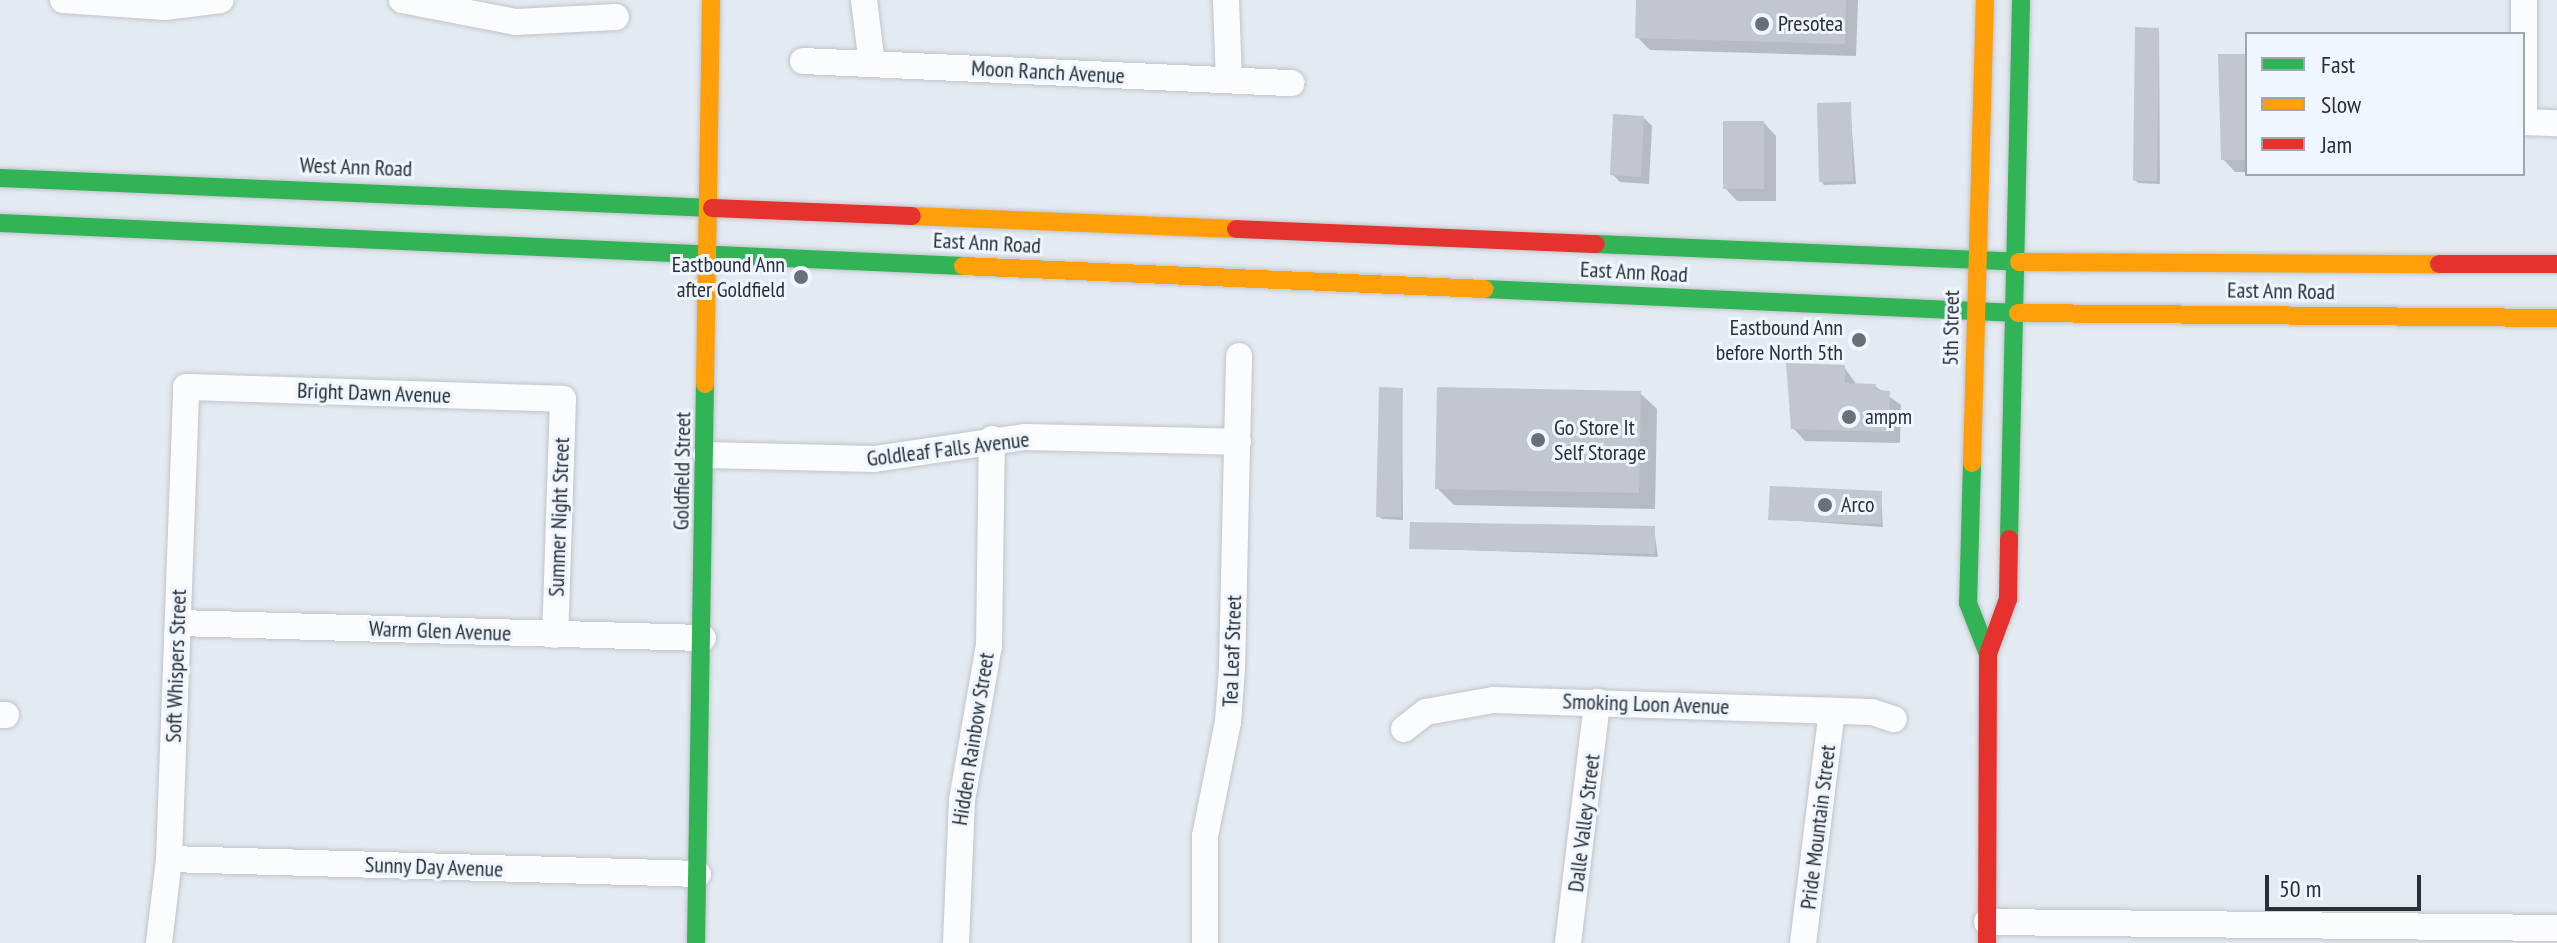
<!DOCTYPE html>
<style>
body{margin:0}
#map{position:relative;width:2557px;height:943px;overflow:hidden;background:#e4eaf2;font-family:"PT Sans Narrow",sans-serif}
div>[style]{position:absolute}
.shadow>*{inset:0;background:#0003}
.building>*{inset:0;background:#c2c7ce}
.roads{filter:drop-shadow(0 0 2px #c0c4ca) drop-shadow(0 0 2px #c0c4ca)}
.street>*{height:26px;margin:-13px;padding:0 13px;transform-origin:13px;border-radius:13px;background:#fbfcfd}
.fast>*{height:18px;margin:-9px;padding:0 9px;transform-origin:9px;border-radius:9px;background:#30b455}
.slow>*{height:18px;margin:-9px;padding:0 9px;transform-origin:9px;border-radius:9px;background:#ff9f0a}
.jam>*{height:18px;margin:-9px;padding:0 9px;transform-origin:9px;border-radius:9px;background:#e5322d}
.dots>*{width:22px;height:22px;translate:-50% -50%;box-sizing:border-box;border:4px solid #eff6ff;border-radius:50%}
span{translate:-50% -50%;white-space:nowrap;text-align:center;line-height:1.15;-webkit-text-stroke:6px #eff6ff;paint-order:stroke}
.poi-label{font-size:22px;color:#2a2f34}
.left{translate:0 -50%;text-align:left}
.right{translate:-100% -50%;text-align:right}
.street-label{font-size:22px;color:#2a2f34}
.legend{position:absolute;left:2245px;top:32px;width:280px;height:144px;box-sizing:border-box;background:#eff6ff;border:2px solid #a0a6ae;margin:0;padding:10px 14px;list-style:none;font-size:24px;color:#2a2f34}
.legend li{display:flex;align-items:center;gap:16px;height:40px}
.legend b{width:40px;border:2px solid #a0a6ae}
.scale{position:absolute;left:2265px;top:875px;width:156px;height:36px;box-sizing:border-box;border:4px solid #2a2f34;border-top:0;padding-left:10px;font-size:24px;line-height:28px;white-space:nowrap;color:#2a2f34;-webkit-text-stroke:6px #eff6ff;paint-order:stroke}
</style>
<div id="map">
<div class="shadow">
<i style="clip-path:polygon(1638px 0,1858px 0,1856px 56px,1650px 50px,1637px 37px)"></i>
<i style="clip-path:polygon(2159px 30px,2160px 184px,2138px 183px,2135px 180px)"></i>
<i style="clip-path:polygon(2247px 56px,2247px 172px,2235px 172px,2223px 159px)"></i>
<i style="clip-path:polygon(1850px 104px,1856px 184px,1824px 185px,1821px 181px)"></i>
<i style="clip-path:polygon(1644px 118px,1652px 126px,1649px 184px,1620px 182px,1612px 174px)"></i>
<i style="clip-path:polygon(1764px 123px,1776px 136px,1776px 201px,1737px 201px,1725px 188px)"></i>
<i style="clip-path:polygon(1844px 367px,1857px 385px,1875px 386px,1901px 405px,1900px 443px,1805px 441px,1793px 428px)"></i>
<i style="clip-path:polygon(1402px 390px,1403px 520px,1382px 519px,1378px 516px)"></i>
<i style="clip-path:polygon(1640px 393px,1657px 409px,1655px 509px,1454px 505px,1437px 488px)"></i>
<i style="clip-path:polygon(1881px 493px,1883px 527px,1770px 519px)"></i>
<i style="clip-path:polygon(1654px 528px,1658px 557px,1411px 548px)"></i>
</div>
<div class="building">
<i style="clip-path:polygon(1636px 0,1846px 0,1845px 44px,1635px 38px)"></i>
<i style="clip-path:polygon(2135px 27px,2159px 28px,2157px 181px,2133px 181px)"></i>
<i style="clip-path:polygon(2218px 54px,2247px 54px,2247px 160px,2221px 160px)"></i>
<i style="clip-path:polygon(1851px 102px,1853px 181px,1819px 182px,1817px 103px)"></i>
<i style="clip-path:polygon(1613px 114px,1644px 116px,1641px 177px,1610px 175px)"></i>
<i style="clip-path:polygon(1723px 121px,1764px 121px,1764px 189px,1723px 189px)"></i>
<i style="clip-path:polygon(1786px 363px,1845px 365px,1845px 383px,1876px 384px,1876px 390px,1890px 391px,1889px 432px,1791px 429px)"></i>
<i style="clip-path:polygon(1379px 387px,1403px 388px,1401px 517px,1376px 517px)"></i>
<i style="clip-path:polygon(1437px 387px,1641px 391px,1639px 493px,1435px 489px)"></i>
<i style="clip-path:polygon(1770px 486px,1882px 491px,1881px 524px,1768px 520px)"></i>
<i style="clip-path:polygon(1410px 522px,1655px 526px,1655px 554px,1409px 549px)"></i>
</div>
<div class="roads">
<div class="street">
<i style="left:63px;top:0;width:102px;rotate:3.9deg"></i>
<i style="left:165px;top:7px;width:56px;rotate:-7.1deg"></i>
<i style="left:402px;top:0;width:116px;rotate:10.9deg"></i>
<i style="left:516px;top:22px;width:100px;rotate:-2.9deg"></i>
<i style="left:864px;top:0;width:64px;rotate:82.9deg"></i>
<i style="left:1226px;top:0;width:80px;rotate:87.9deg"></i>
<i style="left:2524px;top:0;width:122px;rotate:90deg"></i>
<i style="left:803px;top:61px;width:489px;rotate:2.6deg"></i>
<i style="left:2523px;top:122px;width:34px;rotate:2deg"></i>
<i style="left:706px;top:455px;width:168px;rotate:1.4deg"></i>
<i style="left:874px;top:459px;width:153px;rotate:-8.3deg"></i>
<i style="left:1025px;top:437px;width:213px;rotate:1.3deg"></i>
<i style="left:178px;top:623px;width:525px;rotate:1.64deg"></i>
<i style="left:0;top:715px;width:6px"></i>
<i style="left:1404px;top:729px;width:28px;rotate:-38deg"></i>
<i style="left:1426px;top:712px;width:68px;rotate:-10.2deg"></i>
<i style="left:1493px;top:700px;width:379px;rotate:1.8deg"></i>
<i style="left:1872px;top:712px;width:23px;rotate:18deg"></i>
<i style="left:169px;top:859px;width:529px;rotate:1.62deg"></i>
<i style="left:1987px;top:922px;width:570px;rotate:0.6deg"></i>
<i style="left:159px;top:943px;width:85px;rotate:-83.2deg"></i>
<i style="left:169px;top:859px;width:472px;rotate:-87.9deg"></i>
<i style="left:186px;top:387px;width:377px;rotate:1.8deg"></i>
<i style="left:563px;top:399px;width:236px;rotate:91.9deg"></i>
<i style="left:956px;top:943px;width:143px;rotate:-87.6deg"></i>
<i style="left:962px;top:800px;width:156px;rotate:-80.1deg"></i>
<i style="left:989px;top:646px;width:207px;rotate:-89.2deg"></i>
<i style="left:1205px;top:943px;width:107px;rotate:-90deg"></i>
<i style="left:1205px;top:836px;width:116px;rotate:-78.6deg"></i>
<i style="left:1228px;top:722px;width:54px;rotate:-85.8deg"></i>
<i style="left:1232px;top:668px;width:312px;rotate:-88.7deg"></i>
<i style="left:1568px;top:943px;width:243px;rotate:-83.1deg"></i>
<i style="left:1803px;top:943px;width:234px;rotate:-82.9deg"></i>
</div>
<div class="fast">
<i style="left:0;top:178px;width:713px;rotate:2.41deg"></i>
<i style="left:0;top:223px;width:964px;rotate:2.56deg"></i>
<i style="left:1596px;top:244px;width:423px;rotate:2.4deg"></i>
<i style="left:1484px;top:289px;width:535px;rotate:2.57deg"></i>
<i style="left:1972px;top:463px;width:140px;rotate:91.6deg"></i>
<i style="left:1968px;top:603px;width:55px;rotate:68.6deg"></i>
<i style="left:2009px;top:539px;width:539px;rotate:-88.72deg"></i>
<i style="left:696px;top:943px;width:559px;rotate:-89.08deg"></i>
</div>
<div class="slow">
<i style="left:912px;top:216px;width:324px;rotate:2.3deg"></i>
<i style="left:2019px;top:262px;width:420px;rotate:0.3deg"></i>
<i style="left:963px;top:266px;width:522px;rotate:2.53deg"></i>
<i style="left:2018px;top:313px;width:539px;rotate:0.53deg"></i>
<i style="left:705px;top:384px;width:384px;rotate:-89.1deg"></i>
<i style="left:1972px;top:463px;width:463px;rotate:-88.4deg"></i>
</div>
<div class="jam">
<i style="left:712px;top:208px;width:200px;rotate:2.3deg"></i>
<i style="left:1236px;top:229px;width:360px;rotate:2.4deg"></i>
<i style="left:2439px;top:264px;width:118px"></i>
<i style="left:1987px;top:943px;width:289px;rotate:-89.8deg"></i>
<i style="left:1988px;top:654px;width:59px;rotate:-70deg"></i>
<i style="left:2008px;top:599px;width:60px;rotate:-89deg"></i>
</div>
</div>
<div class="dots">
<i style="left:1762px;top:24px;background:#6b7076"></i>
<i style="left:801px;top:277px;background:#6b7076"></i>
<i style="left:1859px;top:340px;background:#6b7076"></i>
<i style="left:1849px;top:417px;background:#6b7076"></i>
<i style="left:1538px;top:440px;background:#6b7076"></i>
<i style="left:1825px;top:505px;background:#6b7076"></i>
</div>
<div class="poi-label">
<span class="left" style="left:1778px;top:24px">Presotea</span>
<span class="right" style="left:785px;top:277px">Eastbound Ann<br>after Goldfield</span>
<span class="right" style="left:1843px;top:340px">Eastbound Ann<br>before North 5th</span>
<span class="left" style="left:1865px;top:417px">ampm</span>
<span class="left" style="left:1554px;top:440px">Go Store It<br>Self Storage</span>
<span class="left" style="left:1841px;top:505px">Arco</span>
</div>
<div class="street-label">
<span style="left:1048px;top:72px;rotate:3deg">Moon Ranch Avenue</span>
<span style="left:356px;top:167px;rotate:2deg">West Ann Road</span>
<span style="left:987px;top:243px;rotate:3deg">East Ann Road</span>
<span style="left:1634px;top:272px;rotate:3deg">East Ann Road</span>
<span style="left:2281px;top:291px;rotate:1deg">East Ann Road</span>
<span style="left:1951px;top:328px;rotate:-89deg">5th Street</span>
<span style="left:374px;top:393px;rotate:2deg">Bright Dawn Avenue</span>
<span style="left:948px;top:449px;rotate:-7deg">Goldleaf Falls Avenue</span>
<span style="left:682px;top:471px;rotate:-89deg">Goldfield Street</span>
<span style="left:559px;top:517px;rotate:-88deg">Summer Night Street</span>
<span style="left:440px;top:631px;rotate:2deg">Warm Glen Avenue</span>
<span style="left:1232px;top:651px;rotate:-88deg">Tea Leaf Street</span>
<span style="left:176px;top:666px;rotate:-88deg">Soft Whispers Street</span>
<span style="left:1646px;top:704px;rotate:2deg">Smoking Loon Avenue</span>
<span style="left:973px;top:739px;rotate:-81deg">Hidden Rainbow Street</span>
<span style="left:1584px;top:823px;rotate:-83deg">Dalle Valley Street</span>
<span style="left:1818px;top:827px;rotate:-83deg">Pride Mountain Street</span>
<span style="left:434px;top:867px;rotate:2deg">Sunny Day Avenue</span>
</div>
<ul class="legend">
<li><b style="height:10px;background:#30b455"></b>Fast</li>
<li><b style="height:10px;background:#ff9f0a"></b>Slow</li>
<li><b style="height:10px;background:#e5322d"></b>Jam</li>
</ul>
<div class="scale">50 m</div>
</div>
